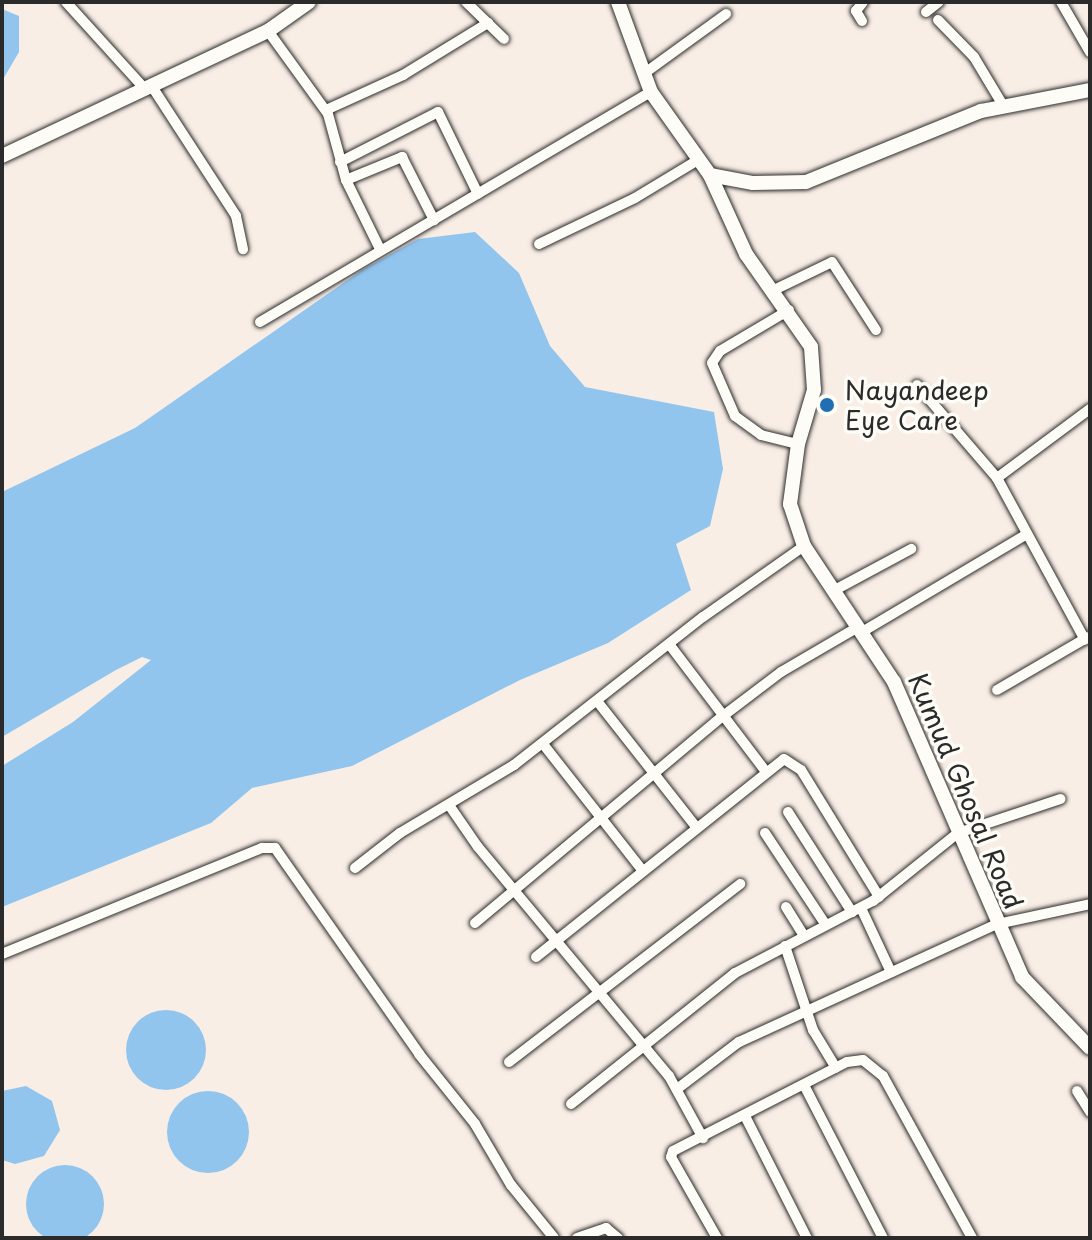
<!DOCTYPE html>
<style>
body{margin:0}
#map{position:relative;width:1092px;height:1240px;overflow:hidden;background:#f9eee5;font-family:"Playpen Sans",sans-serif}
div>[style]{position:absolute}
.water>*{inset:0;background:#92c5ee}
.round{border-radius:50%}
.roads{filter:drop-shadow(0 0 2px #2b2b2b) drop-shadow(0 0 2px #2b2b2b)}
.street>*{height:10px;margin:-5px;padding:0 5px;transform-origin:5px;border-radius:5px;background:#fdfcf7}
.secondary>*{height:14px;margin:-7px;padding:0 7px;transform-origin:7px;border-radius:7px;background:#fdfcf7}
.dots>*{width:22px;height:22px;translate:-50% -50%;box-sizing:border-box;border:4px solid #fdfcf7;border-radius:50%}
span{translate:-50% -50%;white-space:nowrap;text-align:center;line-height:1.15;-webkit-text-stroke:7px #fdfcf7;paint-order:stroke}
.poi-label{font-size:26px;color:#2b2b2b}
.left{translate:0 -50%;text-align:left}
.street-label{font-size:26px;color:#2b2b2b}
.frame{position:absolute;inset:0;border:4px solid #2b2b2b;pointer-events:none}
</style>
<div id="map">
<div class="water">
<i style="clip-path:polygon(2px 9px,19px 16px,19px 52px,2px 81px)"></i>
<i style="clip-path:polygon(475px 232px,519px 273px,550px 346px,585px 387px,714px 412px,723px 469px,710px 526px,676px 544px,691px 590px,608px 643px,520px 680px,352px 766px,252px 788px,211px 823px,2px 907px,2px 766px,73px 722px,151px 660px,142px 657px,116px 670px,2px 737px,2px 492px,135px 428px,362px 270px,418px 239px)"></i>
<i class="round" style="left:126px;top:1010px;width:80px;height:80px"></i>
<i style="clip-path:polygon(26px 1086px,52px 1101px,60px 1130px,44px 1156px,15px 1164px,2px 1160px,2px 1091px)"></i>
<i class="round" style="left:167px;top:1091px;width:82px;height:82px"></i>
<i class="round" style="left:26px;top:1165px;width:78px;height:78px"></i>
</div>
<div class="roads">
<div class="street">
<i style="left:66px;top:2px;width:116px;rotate:47.8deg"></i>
<i style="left:466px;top:2px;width:53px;rotate:44.2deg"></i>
<i style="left:1061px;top:2px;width:58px;rotate:59.9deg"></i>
<i style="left:926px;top:12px;width:16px;rotate:-38deg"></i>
<i style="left:938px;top:20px;width:52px;rotate:45.8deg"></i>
<i style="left:974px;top:57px;width:58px;rotate:59deg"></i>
<i style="left:862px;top:21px;width:12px;rotate:-121deg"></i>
<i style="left:856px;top:11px;width:11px;rotate:-52deg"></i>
<i style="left:268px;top:31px;width:102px;rotate:54.1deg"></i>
<i style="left:328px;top:114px;width:68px;rotate:74.7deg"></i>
<i style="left:346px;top:180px;width:77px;rotate:63.8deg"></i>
<i style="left:646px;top:72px;width:99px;rotate:-35.9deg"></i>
<i style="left:151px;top:85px;width:156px;rotate:57deg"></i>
<i style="left:236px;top:216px;width:34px;rotate:78deg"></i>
<i style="left:326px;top:110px;width:85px;rotate:-24.4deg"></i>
<i style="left:403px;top:75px;width:100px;rotate:-31.5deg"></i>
<i style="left:340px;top:162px;width:110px;rotate:-27deg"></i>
<i style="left:438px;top:112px;width:91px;rotate:64deg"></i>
<i style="left:346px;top:180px;width:61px;rotate:-22.3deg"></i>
<i style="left:402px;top:157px;width:71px;rotate:63.1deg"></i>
<i style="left:539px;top:244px;width:106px;rotate:-25.6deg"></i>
<i style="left:635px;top:198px;width:74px;rotate:-31.1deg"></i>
<i style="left:774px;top:290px;width:64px;rotate:-25.8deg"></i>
<i style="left:832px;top:262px;width:81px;rotate:57.1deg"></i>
<i style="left:789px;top:310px;width:80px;rotate:149.3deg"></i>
<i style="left:720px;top:351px;width:14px;rotate:124deg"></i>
<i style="left:712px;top:363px;width:58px;rotate:66.5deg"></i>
<i style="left:735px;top:416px;width:32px;rotate:36deg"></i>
<i style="left:761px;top:435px;width:38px;rotate:14deg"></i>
<i style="left:260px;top:322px;width:454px;rotate:-30.5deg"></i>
<i style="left:917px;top:385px;width:123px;rotate:49.3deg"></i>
<i style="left:997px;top:478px;width:184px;rotate:61.5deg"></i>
<i style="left:997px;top:478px;width:116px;rotate:-36.6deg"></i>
<i style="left:833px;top:591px;width:89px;rotate:-28.3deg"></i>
<i style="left:862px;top:632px;width:192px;rotate:-30.7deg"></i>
<i style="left:669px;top:644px;width:161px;rotate:52.8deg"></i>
<i style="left:997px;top:690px;width:105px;rotate:-30.2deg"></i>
<i style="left:597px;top:701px;width:160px;rotate:51.8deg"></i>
<i style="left:543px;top:744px;width:160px;rotate:51.8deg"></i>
<i style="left:449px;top:805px;width:51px;rotate:55.4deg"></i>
<i style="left:478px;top:847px;width:298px;rotate:50.2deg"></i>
<i style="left:669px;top:1076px;width:71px;rotate:61.3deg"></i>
<i style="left:788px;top:812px;width:119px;rotate:57.4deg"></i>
<i style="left:765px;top:833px;width:110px;rotate:56.5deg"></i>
<i style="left:355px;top:868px;width:57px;rotate:-37.9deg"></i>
<i style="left:400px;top:833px;width:133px;rotate:-30.8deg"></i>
<i style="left:514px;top:765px;width:240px;rotate:-38.1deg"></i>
<i style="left:703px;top:617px;width:123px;rotate:-35.1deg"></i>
<i style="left:786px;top:907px;width:34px;rotate:58deg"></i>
<i style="left:861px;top:908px;width:71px;rotate:64.9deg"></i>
<i style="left:475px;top:923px;width:323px;rotate:-39.9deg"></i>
<i style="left:723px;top:716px;width:73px;rotate:-37.2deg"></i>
<i style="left:781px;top:672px;width:89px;rotate:-30.3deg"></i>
<i style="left:785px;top:946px;width:89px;rotate:71.6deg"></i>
<i style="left:813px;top:1030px;width:44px;rotate:58.8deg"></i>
<i style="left:2px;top:954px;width:281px;rotate:-22.2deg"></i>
<i style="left:262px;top:848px;width:13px"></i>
<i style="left:275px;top:848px;width:251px;rotate:55deg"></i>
<i style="left:419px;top:1054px;width:90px;rotate:51.3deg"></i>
<i style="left:475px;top:1124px;width:71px;rotate:59.5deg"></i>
<i style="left:511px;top:1185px;width:68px;rotate:50.9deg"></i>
<i style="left:536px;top:957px;width:317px;rotate:-38.6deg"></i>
<i style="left:784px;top:759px;width:20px;rotate:33deg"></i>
<i style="left:801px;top:770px;width:149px;rotate:58.4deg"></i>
<i style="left:509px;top:1062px;width:292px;rotate:-37.6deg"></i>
<i style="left:805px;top:1087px;width:170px;rotate:62.7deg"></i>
<i style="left:677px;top:1089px;width:78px;rotate:-37.2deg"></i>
<i style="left:739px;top:1042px;width:284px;rotate:-24.6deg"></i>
<i style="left:997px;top:924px;width:95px;rotate:-12.1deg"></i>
<i style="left:1077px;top:1091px;width:25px;rotate:58deg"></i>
<i style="left:571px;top:1104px;width:210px;rotate:-38.6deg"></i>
<i style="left:735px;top:973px;width:156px;rotate:-27.6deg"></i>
<i style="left:873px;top:901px;width:109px;rotate:-38.7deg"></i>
<i style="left:958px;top:833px;width:108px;rotate:-18.3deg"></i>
<i style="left:746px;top:1118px;width:135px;rotate:63.1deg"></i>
<i style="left:577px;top:1238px;width:31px;rotate:-19deg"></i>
<i style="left:606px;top:1228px;width:16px;rotate:40deg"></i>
<i style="left:717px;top:1238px;width:93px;rotate:-119.6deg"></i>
<i style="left:671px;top:1157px;width:6px;rotate:-72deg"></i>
<i style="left:673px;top:1151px;width:195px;rotate:-27.1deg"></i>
<i style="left:847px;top:1062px;width:16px;rotate:-7deg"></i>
<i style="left:863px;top:1060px;width:26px;rotate:39deg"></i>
<i style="left:883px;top:1076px;width:185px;rotate:61.2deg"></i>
</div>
<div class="secondary">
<i style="left:618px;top:2px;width:96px;rotate:69.9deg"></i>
<i style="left:651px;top:92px;width:102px;rotate:54.6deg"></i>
<i style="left:710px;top:175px;width:87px;rotate:65.5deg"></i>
<i style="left:746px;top:254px;width:113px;rotate:55deg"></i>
<i style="left:811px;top:347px;width:43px;rotate:86deg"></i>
<i style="left:814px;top:390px;width:56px;rotate:106.5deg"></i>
<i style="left:798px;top:444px;width:61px;rotate:97.6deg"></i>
<i style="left:790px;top:504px;width:44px;rotate:71.6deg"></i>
<i style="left:804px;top:546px;width:163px;rotate:56.5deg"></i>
<i style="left:894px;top:682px;width:322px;rotate:66.5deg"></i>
<i style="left:1022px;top:977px;width:98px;rotate:46.2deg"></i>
<i style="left:2px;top:156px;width:294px;rotate:-25.2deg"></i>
<i style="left:268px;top:31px;width:50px;rotate:-35.3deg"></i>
<i style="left:710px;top:175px;width:44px;rotate:10.5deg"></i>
<i style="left:753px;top:183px;width:53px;rotate:-1.1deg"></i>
<i style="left:806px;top:182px;width:189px;rotate:-22.1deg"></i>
<i style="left:981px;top:111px;width:111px;rotate:-10.9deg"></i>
</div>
</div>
<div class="dots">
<i style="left:827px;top:405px;background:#1f6fb2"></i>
</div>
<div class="poi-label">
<span class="left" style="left:845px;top:405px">Nayandeep<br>Eye Care</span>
</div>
<div class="street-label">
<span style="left:966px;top:791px;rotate:67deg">Kumud Ghosal Road</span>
</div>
<div class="frame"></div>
</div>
